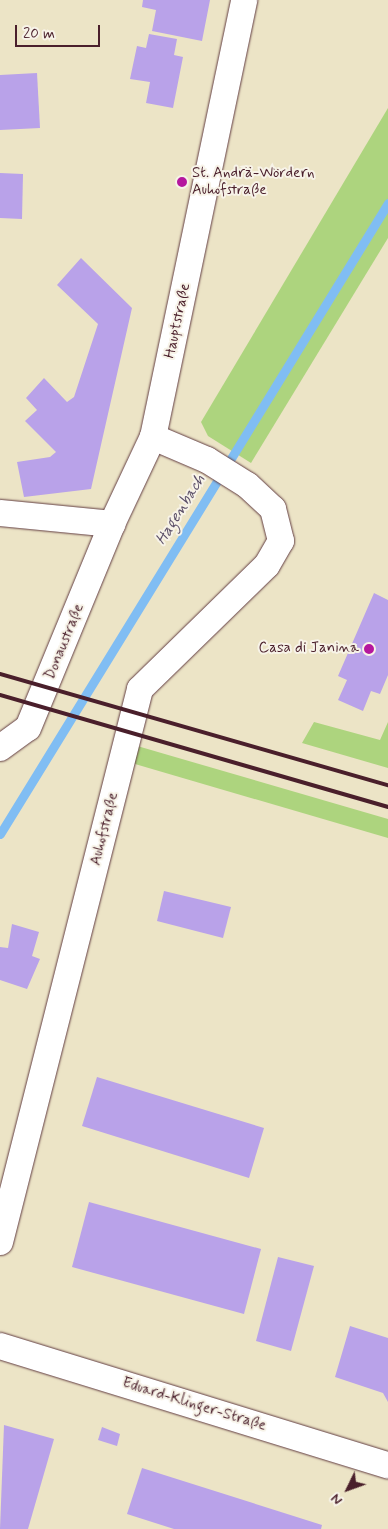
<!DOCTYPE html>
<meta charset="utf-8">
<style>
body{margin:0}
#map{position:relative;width:388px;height:1529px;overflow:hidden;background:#ece4c6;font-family:Mynerve,sans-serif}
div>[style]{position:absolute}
.green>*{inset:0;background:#add47e}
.stream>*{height:9px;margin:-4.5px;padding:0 4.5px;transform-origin:4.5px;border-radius:4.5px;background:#80bdf3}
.building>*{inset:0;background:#b9a2e9}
.roads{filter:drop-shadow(0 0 1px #623d42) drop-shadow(0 0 1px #623d42)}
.minor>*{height:26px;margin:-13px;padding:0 13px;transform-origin:13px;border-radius:13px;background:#fff}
.rail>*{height:4px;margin:-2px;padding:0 2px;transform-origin:2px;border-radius:2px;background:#4a1f2b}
.dots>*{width:14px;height:14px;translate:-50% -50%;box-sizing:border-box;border:2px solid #f7f3e8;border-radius:50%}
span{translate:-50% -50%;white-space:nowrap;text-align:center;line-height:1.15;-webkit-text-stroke:4px #f7f3e8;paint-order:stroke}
.poi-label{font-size:15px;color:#4a1f2b}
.left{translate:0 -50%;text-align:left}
.right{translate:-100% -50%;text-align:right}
.street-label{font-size:15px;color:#4a1f2b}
.water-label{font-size:16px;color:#5a4e67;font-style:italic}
.north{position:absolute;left:323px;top:1464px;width:50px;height:50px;-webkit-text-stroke:4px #f7f3e8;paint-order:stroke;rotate:228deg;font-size:14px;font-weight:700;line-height:20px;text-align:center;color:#4a1f2b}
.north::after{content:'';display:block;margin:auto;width:18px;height:22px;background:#4a1f2b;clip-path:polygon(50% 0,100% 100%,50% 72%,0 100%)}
.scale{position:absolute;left:15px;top:25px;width:85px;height:22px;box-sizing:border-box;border:2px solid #4a1f2b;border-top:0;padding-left:6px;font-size:15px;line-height:18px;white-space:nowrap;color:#4a1f2b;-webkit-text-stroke:4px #f7f3e8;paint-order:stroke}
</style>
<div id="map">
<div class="green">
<i style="clip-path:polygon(388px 108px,388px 238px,251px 463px,208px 436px,201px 422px)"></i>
<i style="clip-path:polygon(314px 722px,380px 740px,388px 722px,388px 768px,302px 743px)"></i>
<i style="clip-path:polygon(127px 743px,388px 819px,388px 838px,135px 764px)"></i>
</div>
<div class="stream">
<i style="left:0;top:834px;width:741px;rotate:-58.41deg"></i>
</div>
<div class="building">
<i style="clip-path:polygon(143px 0,210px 0,202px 41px,152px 31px,156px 10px,142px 7px)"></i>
<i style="clip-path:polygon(149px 34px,177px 39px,174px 55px,183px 57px,173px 108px,146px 103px,150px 82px,130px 79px,137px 46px,146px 48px)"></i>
<i style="clip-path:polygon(37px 73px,40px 128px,0 130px,0 75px)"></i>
<i style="clip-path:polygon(0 173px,23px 174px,22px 219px,0 218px)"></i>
<i style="clip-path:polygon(81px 258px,132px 308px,91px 489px,24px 497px,17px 462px,50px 457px,56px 452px,25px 421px,37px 410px,26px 398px,44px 378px,67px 402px,74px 397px,98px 324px,57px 285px)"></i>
<i style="clip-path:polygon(374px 593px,388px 600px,388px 675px,380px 694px,371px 691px,363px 711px,338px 700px,347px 680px,338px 676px)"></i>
<i style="clip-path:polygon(164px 891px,231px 907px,223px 938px,157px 921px)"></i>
<i style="clip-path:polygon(12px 924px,39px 932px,32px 956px,40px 959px,27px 989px,0 980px,0 947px,8px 948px)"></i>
<i style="clip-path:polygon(97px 1077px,264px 1128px,249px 1178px,82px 1126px)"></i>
<i style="clip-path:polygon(89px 1202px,261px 1249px,244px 1314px,72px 1267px)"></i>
<i style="clip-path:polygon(278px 1257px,314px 1266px,291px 1351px,256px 1341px)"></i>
<i style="clip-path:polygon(350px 1326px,388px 1338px,388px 1402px,383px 1393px,335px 1377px)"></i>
<i style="clip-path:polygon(4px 1425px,54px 1439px,28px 1529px,0 1529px)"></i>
<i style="clip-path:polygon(102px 1427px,120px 1434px,117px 1446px,98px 1440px)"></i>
<i style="clip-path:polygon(142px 1468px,322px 1525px,321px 1529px,174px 1529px,127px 1514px)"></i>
</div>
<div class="roads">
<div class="minor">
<i style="left:0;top:513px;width:113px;rotate:5.6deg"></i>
<i style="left:0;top:748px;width:34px;rotate:-36deg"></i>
<i style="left:28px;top:728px;width:221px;rotate:-67.6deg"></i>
<i style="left:112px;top:524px;width:96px;rotate:-64.8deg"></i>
<i style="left:153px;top:437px;width:446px;rotate:-78.2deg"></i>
<i style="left:0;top:1242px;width:570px;rotate:-75.79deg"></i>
<i style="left:140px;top:689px;width:177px;rotate:-44.3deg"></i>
<i style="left:267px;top:565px;width:28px;rotate:-60deg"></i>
<i style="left:281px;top:541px;width:33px;rotate:-104deg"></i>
<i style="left:273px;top:509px;width:35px;rotate:-137deg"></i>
<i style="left:247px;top:485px;width:47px;rotate:-148deg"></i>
<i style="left:207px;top:460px;width:59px;rotate:-156.9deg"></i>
<i style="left:0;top:1346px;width:406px;rotate:17.1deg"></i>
</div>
</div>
<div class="rail">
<i style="left:0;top:674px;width:404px;rotate:16deg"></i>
<i style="left:0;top:695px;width:404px;rotate:16.1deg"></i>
</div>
<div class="dots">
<i style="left:182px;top:182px;background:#b5179e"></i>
<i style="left:369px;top:649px;background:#b5179e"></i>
</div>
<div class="poi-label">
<span class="left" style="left:192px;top:182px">St. Andrä-Wördern<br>Auhofstraße</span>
<span class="right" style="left:359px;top:649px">Casa di Janina</span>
</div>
<div class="street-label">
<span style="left:178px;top:321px;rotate:-78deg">Hauptstraße</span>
<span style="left:65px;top:642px;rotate:-68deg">Donaustraße</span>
<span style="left:105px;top:829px;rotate:-76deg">Auhofstraße</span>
<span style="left:194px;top:1405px;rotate:17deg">Eduard-Klinger-Straße</span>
</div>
<div class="water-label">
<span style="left:181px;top:510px;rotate:-58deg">Hagenbach</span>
</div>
<div class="north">N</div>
<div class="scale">20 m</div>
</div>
